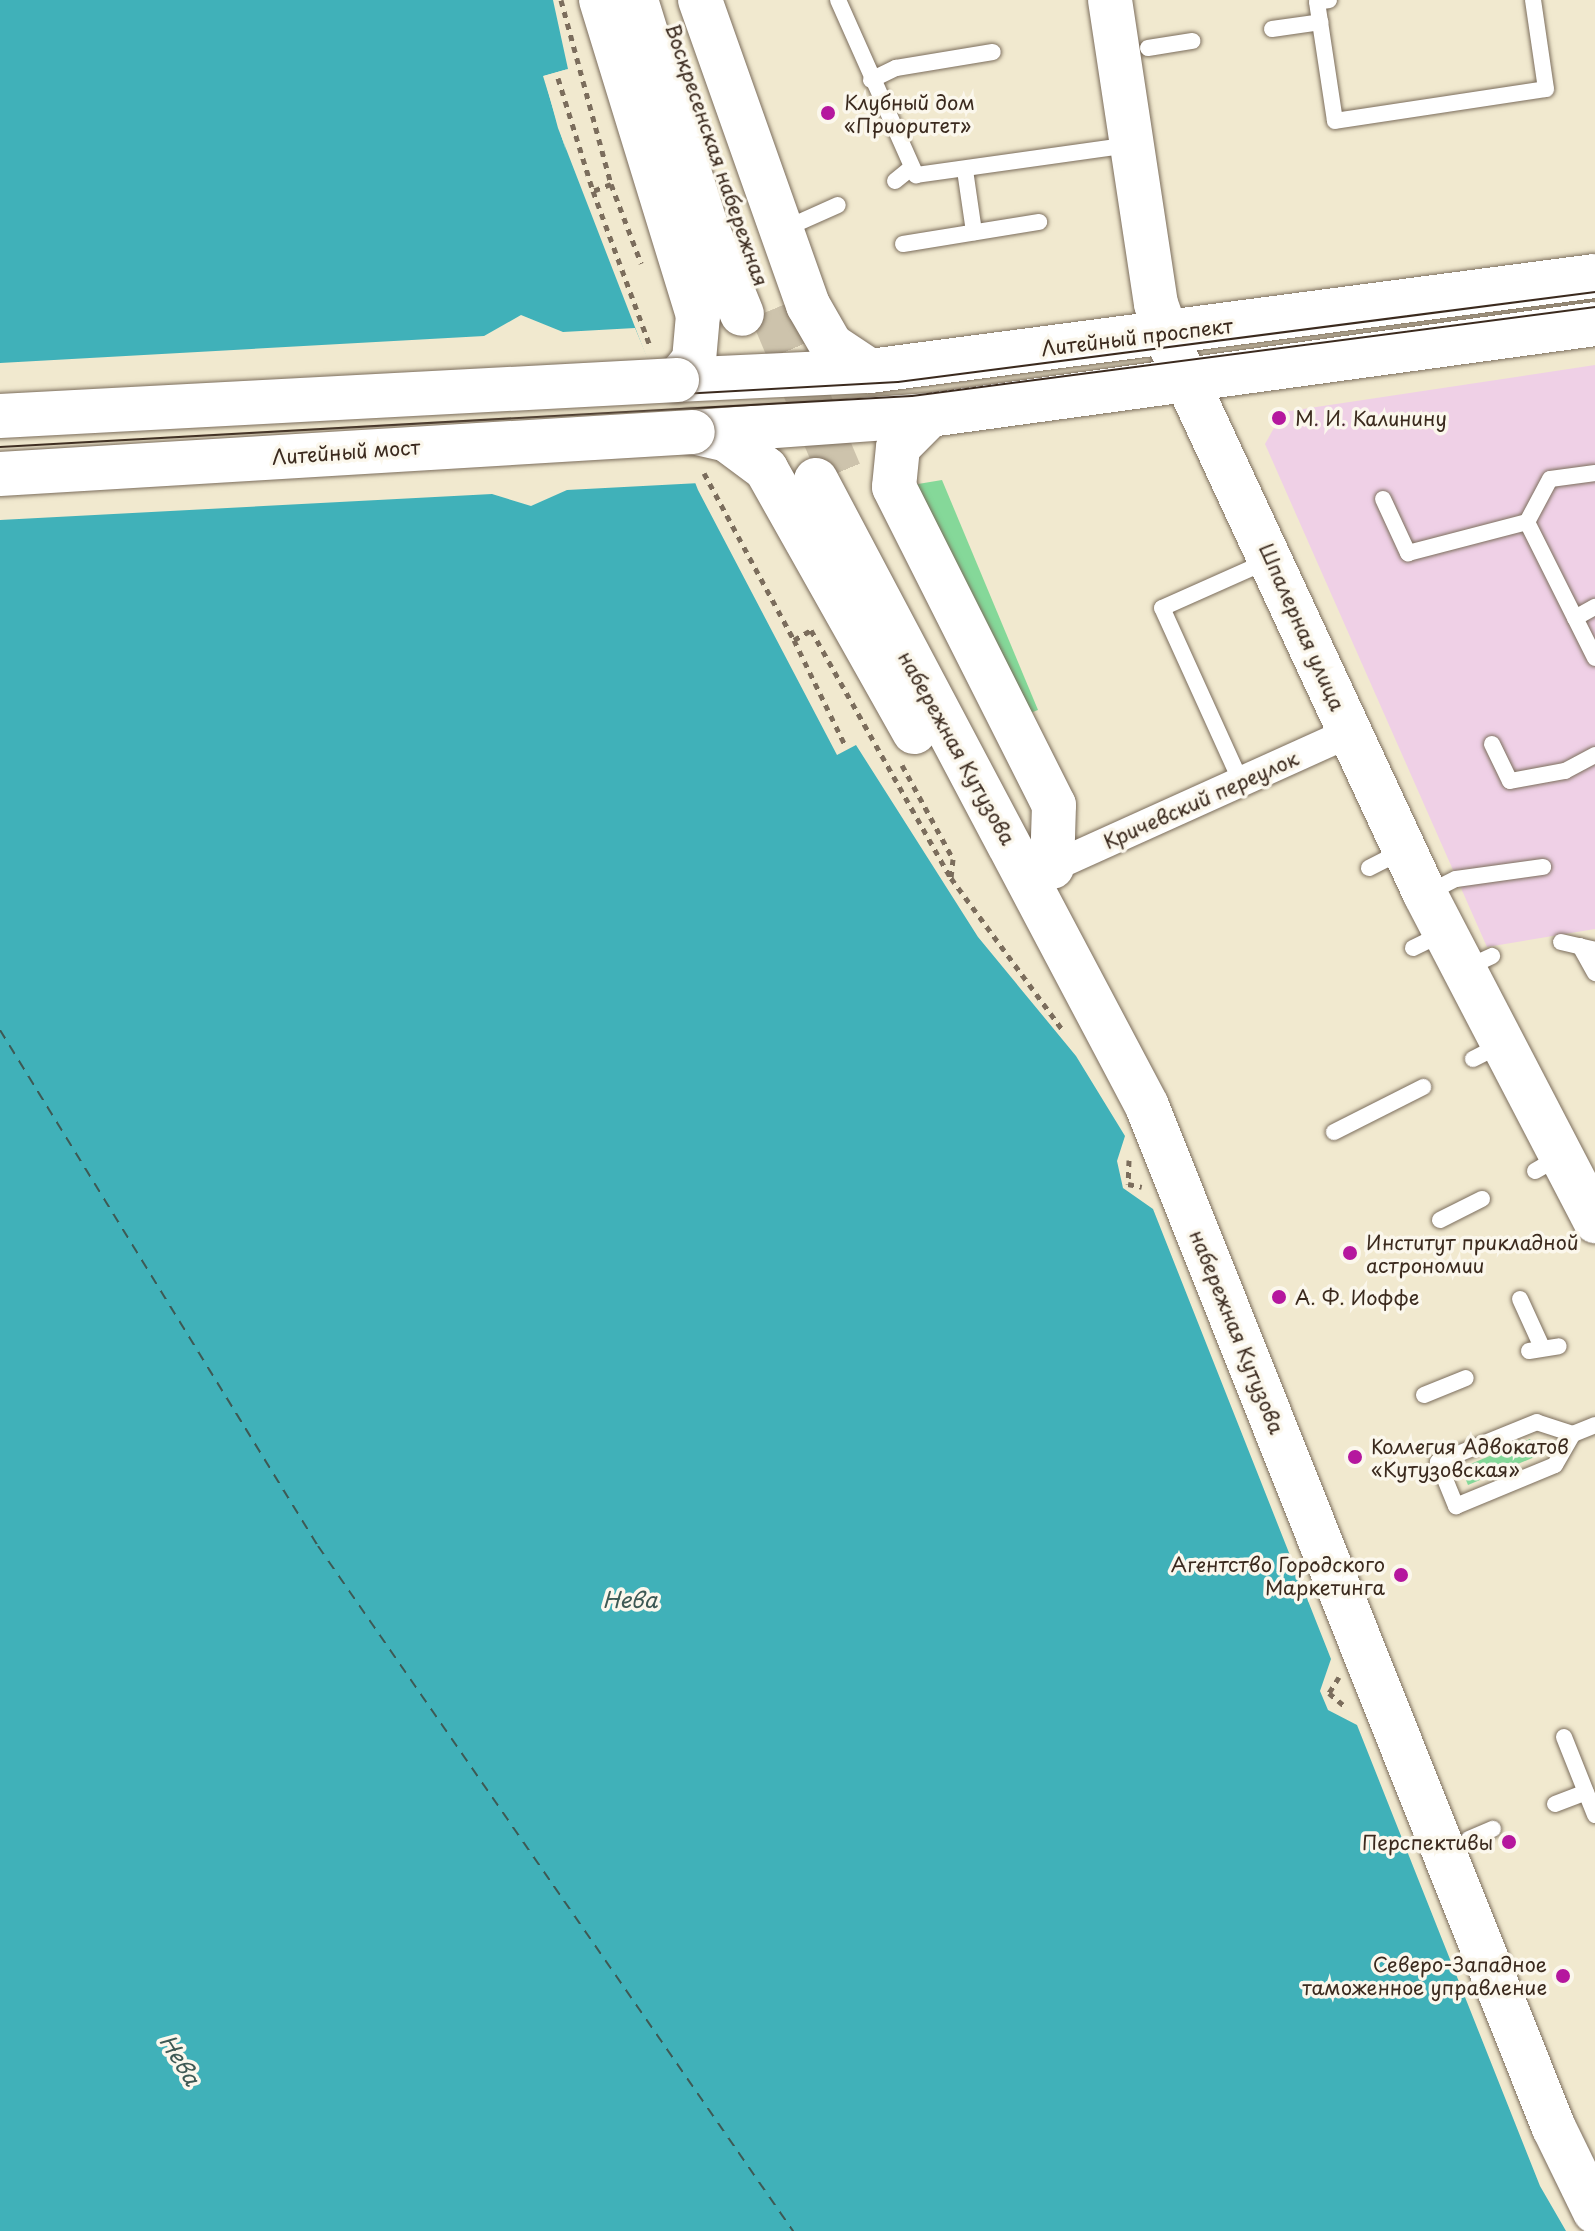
<!DOCTYPE html>
<meta charset="utf-8">
<style>
body{margin:0}
#map{position:relative;width:1595px;height:2231px;overflow:hidden;background:#f1e9cf;font-family:"Playpen Sans",sans-serif}
div>[style]{position:absolute}
.built>*{inset:0;background:#efd0e6}
.green>*{inset:0;background:#85d899}
.water>*{inset:0;background:#40b1b9}
.pier>*{inset:0;background:#f1e9cf}
.ferry>*{height:2px;margin-top:-1px;transform-origin:0;background:repeating-linear-gradient(90deg,#3d5954 0 10px,transparent 0 18px)}
.secondary-tunnel>*{height:44px;margin-top:-22px;transform-origin:0;background:repeating-linear-gradient(90deg,#cdc3ac 0 44px,transparent 0 66px)}
.path>*{height:5px;margin-top:-2.5px;transform-origin:0;background:repeating-linear-gradient(90deg,#7b6d5c 0 6px,transparent 0 12px)}
.roads{filter:drop-shadow(0 0 2px #7b6d5c) drop-shadow(0 0 2px #7b6d5c)}
.lane>*{height:16px;margin:-8px;padding:0 8px;transform-origin:8px;border-radius:8px;background:#fff}
.street>*{height:30px;margin:-15px;padding:0 15px;transform-origin:15px;border-radius:15px;background:#fff}
.secondary>*{height:44px;margin:-22px;padding:0 22px;transform-origin:22px;border-radius:22px;background:#fff}
.primary>*{height:44px;margin:-22px;padding:0 22px;transform-origin:22px;border-radius:22px;background:#fff}
.tram>*{height:2px;margin:-1px;padding:0 1px;transform-origin:1px;border-radius:1px;background:#3b2a1e}
.bridges{filter:drop-shadow(0 0 2px #7b6d5c) drop-shadow(0 0 2px #7b6d5c)}
.primary-bridge>*{height:44px;margin:-22px;padding:0 22px;transform-origin:22px;border-radius:22px;background:#fff}
.dots>*{width:22px;height:22px;translate:-50% -50%;box-sizing:border-box;border:4px solid #fbf7ec;border-radius:50%}
span{translate:-50% -50%;white-space:nowrap;text-align:center;line-height:1.15;-webkit-text-stroke:7px #fbf7ec;paint-order:stroke}
.poi-label{font-size:20px;color:#3b2a1e}
.left{translate:0 -50%;text-align:left}
.right{translate:-100% -50%;text-align:right}
.street-label{font-size:20px;color:#3b2a1e}
.water-label{font-size:22px;color:#3d5954;font-style:italic}
</style>
<div id="map">
<div class="built">
<i style="clip-path:polygon(1595px 365px,1595px 929px,1487px 947px,1265px 444px,1283px 412px)"></i>
</div>
<div class="green">
<i style="clip-path:polygon(942px 480px,1038px 710px,1025px 715px,906px 486px)"></i>
<i style="clip-path:polygon(1530px 1439px,1537px 1456px,1468px 1485px,1461px 1468px)"></i>
</div>
<div class="water">
<i style="clip-path:polygon(0 0,553px 0,568px 69px,544px 76px,558px 128px,698px 490px,837px 755px,856px 745px,978px 937px,1076px 1056px,1125px 1136px,1117px 1161px,1123px 1188px,1153px 1209px,1331px 1659px,1320px 1691px,1328px 1710px,1357px 1725px,1540px 2186px,1566px 2231px,0 2231px)"></i>
</div>
<div class="pier">
<i style="clip-path:polygon(568px 69px,548px 79px,566px 151px,543px 76px)"></i>
<i style="clip-path:polygon(521px 315px,563px 332px,635px 328px,700px 483px,567px 490px,531px 506px,492px 494px,0 520px,0 363px,484px 336px)"></i>
</div>
<div class="ferry">
<i style="left:0;top:1030px;width:606px;rotate:58.36deg"></i>
<i style="left:318px;top:1546px;width:834px;rotate:55.26deg"></i>
</div>
<div class="secondary-tunnel">
<i style="left:771px;top:310px;width:182px;rotate:67.1deg"></i>
</div>
<div class="path">
<i style="left:561px;top:0;width:191px;rotate:74.8deg"></i>
<i style="left:611px;top:184px;width:19px;rotate:159deg"></i>
<i style="left:593px;top:191px;width:165px;rotate:69.8deg"></i>
<i style="left:558px;top:78px;width:118px;rotate:72.8deg"></i>
<i style="left:611px;top:184px;width:85px;rotate:69.2deg"></i>
<i style="left:704px;top:473px;width:190px;rotate:61.7deg"></i>
<i style="left:794px;top:640px;width:20px;rotate:-30deg"></i>
<i style="left:811px;top:630px;width:285px;rotate:60.6deg"></i>
<i style="left:794px;top:640px;width:117px;rotate:64.1deg"></i>
<i style="left:902px;top:765px;width:107px;rotate:61.5deg"></i>
<i style="left:953px;top:859px;width:19px;rotate:96deg"></i>
<i style="left:951px;top:878px;width:191px;rotate:53.7deg"></i>
<i style="left:1129px;top:1160px;width:24px;rotate:92deg"></i>
<i style="left:1128px;top:1184px;width:14px;rotate:12deg"></i>
<i style="left:1339px;top:1677px;width:19px;rotate:122deg"></i>
<i style="left:1329px;top:1693px;width:23px;rotate:40deg"></i>
</div>
<div class="roads">
<div class="lane">
<i style="left:838px;top:0;width:192px;rotate:66deg"></i>
<i style="left:916px;top:175px;width:216px;rotate:-8deg"></i>
<i style="left:1329px;top:0;width:12px;rotate:171deg"></i>
<i style="left:1317px;top:2px;width:120px;rotate:81.4deg"></i>
<i style="left:1335px;top:121px;width:213px;rotate:-8.6deg"></i>
<i style="left:1546px;top:89px;width:90px;rotate:-98.3deg"></i>
<i style="left:1272px;top:29px;width:49px;rotate:-8.1deg"></i>
<i style="left:1148px;top:48px;width:45px;rotate:-9deg"></i>
<i style="left:871px;top:80px;width:28px;rotate:-26deg"></i>
<i style="left:896px;top:68px;width:98px;rotate:-9.4deg"></i>
<i style="left:965px;top:170px;width:63px;rotate:81.7deg"></i>
<i style="left:895px;top:181px;width:19px;rotate:-39deg"></i>
<i style="left:782px;top:230px;width:61px;rotate:-24.1deg"></i>
<i style="left:903px;top:244px;width:138px;rotate:-9.2deg"></i>
<i style="left:1595px;top:473px;width:45px;rotate:172.4deg"></i>
<i style="left:1550px;top:479px;width:49px;rotate:118.1deg"></i>
<i style="left:1527px;top:522px;width:152px;rotate:63.4deg"></i>
<i style="left:1383px;top:499px;width:60px;rotate:65.2deg"></i>
<i style="left:1408px;top:553px;width:123px;rotate:-14.6deg"></i>
<i style="left:1575px;top:618px;width:23px;rotate:-29deg"></i>
<i style="left:1492px;top:744px;width:41px;rotate:64.1deg"></i>
<i style="left:1510px;top:781px;width:56px;rotate:-10.3deg"></i>
<i style="left:1565px;top:771px;width:34px;rotate:-28deg"></i>
<i style="left:1241px;top:782px;width:191px;rotate:-114.4deg"></i>
<i style="left:1162px;top:608px;width:118px;rotate:-24deg"></i>
<i style="left:1369px;top:868px;width:38px;rotate:-27deg"></i>
<i style="left:1428px;top:893px;width:31px;rotate:-27deg"></i>
<i style="left:1456px;top:879px;width:88px;rotate:-7.9deg"></i>
<i style="left:1561px;top:942px;width:35px;rotate:13deg"></i>
<i style="left:1580px;top:946px;width:31px;rotate:61deg"></i>
<i style="left:1413px;top:948px;width:34px;rotate:-26deg"></i>
<i style="left:1464px;top:969px;width:31px;rotate:-25deg"></i>
<i style="left:1473px;top:1059px;width:30px;rotate:-27deg"></i>
<i style="left:1334px;top:1132px;width:100px;rotate:-26.8deg"></i>
<i style="left:1535px;top:1171px;width:30px;rotate:-30deg"></i>
<i style="left:1440px;top:1220px;width:47px;rotate:-26.6deg"></i>
<i style="left:1520px;top:1299px;width:51px;rotate:65.5deg"></i>
<i style="left:1529px;top:1351px;width:30px;rotate:-9deg"></i>
<i style="left:1424px;top:1395px;width:45px;rotate:-22deg"></i>
<i style="left:1573px;top:1434px;width:38px;rotate:-162deg"></i>
<i style="left:1537px;top:1422px;width:107px;rotate:158deg"></i>
<i style="left:1438px;top:1462px;width:48px;rotate:67.8deg"></i>
<i style="left:1456px;top:1506px;width:107px;rotate:-22.5deg"></i>
<i style="left:1555px;top:1465px;width:36px;rotate:-60deg"></i>
<i style="left:1573px;top:1434px;width:24px;rotate:-22deg"></i>
<i style="left:1564px;top:1737px;width:84px;rotate:68.3deg"></i>
<i style="left:1555px;top:1804px;width:33px;rotate:-21deg"></i>
<i style="left:1469px;top:1839px;width:26px;rotate:-23deg"></i>
</div>
<div class="street">
<i style="left:1052px;top:867px;width:326px;rotate:-24.3deg"></i>
</div>
<div class="secondary">
<i style="left:601px;top:0;width:330px;rotate:72.9deg"></i>
<i style="left:698px;top:315px;width:45px;rotate:95.1deg"></i>
<i style="left:694px;top:360px;width:26px;rotate:130deg"></i>
<i style="left:636px;top:0;width:233px;rotate:72.8deg"></i>
<i style="left:705px;top:223px;width:98px;rotate:67.9deg"></i>
<i style="left:700px;top:0;width:324px;rotate:70.5deg"></i>
<i style="left:808px;top:305px;width:46px;rotate:60.1deg"></i>
<i style="left:831px;top:345px;width:47px;rotate:33.7deg"></i>
<i style="left:1110px;top:0;width:307px;rotate:81.4deg"></i>
<i style="left:1156px;top:304px;width:48px;rotate:70.4deg"></i>
<i style="left:1172px;top:349px;width:601px;rotate:65.1deg"></i>
<i style="left:1425px;top:894px;width:369px;rotate:62.5deg"></i>
<i style="left:930px;top:415px;width:45px;rotate:135deg"></i>
<i style="left:898px;top:447px;width:40px;rotate:95.7deg"></i>
<i style="left:894px;top:487px;width:356px;rotate:63.3deg"></i>
<i style="left:1054px;top:805px;width:62px;rotate:91.8deg"></i>
<i style="left:693px;top:432px;width:35px;rotate:13deg"></i>
<i style="left:727px;top:440px;width:49px;rotate:36.6deg"></i>
<i style="left:766px;top:469px;width:302px;rotate:60.6deg"></i>
<i style="left:816px;top:480px;width:708px;rotate:62.13deg"></i>
<i style="left:1147px;top:1106px;width:1100px;rotate:68.29deg"></i>
<i style="left:1554px;top:2128px;width:93px;rotate:64deg"></i>
</div>
<div class="primary">
<i style="left:677px;top:380px;width:193px;rotate:-2.7deg"></i>
<i style="left:870px;top:371px;width:731px;rotate:-7.47deg"></i>
<i style="left:693px;top:432px;width:238px;rotate:-4.1deg"></i>
<i style="left:930px;top:415px;width:671px;rotate:-7.79deg"></i>
</div>
</div>
<div class="tram">
<i style="left:0;top:432px;width:899px;rotate:-3.19deg"></i>
<i style="left:898px;top:382px;width:703px;rotate:-7.36deg"></i>
<i style="left:0;top:447px;width:913px;rotate:-3.2deg"></i>
<i style="left:912px;top:396px;width:689px;rotate:-7.42deg"></i>
</div>
<div class="bridges">
<div class="primary-bridge">
<i style="left:0;top:416px;width:678px;rotate:-3.04deg"></i>
<i style="left:0;top:474px;width:694px;rotate:-3.47deg"></i>
</div>
</div>
<div class="dots">
<i style="left:828px;top:113px;background:#b5179e"></i>
<i style="left:1279px;top:418px;background:#b5179e"></i>
<i style="left:1350px;top:1253px;background:#b5179e"></i>
<i style="left:1279px;top:1297px;background:#b5179e"></i>
<i style="left:1355px;top:1457px;background:#b5179e"></i>
<i style="left:1401px;top:1575px;background:#b5179e"></i>
<i style="left:1509px;top:1842px;background:#b5179e"></i>
<i style="left:1563px;top:1976px;background:#b5179e"></i>
</div>
<div class="poi-label">
<span class="left" style="left:844px;top:114px">Клубный дом<br>«Приоритет»</span>
<span class="left" style="left:1295px;top:418px">М. И. Калинину</span>
<span class="left" style="left:1366px;top:1254px">Институт прикладной<br>астрономии</span>
<span class="left" style="left:1295px;top:1297px">А. Ф. Иоффе</span>
<span class="left" style="left:1371px;top:1458px">Коллегия Адвокатов<br>«Кутузовская»</span>
<span class="right" style="left:1385px;top:1576px">Агентство Городского<br>Маркетинга</span>
<span class="right" style="left:1493px;top:1842px">Перспективы</span>
<span class="right" style="left:1547px;top:1976px">Северо-Западное<br>таможенное управление</span>
</div>
<div class="street-label">
<span style="left:717px;top:155px;rotate:71deg">Воскресенская набережная</span>
<span style="left:1137px;top:337px;rotate:-7deg">Литейный проспект</span>
<span style="left:346px;top:452px;rotate:-4deg">Литейный мост</span>
<span style="left:1302px;top:627px;rotate:66deg">Шпалерная улица</span>
<span style="left:957px;top:748px;rotate:61deg">набережная Кутузова</span>
<span style="left:1201px;top:800px;rotate:-24deg">Кричевский переулок</span>
<span style="left:1237px;top:1332px;rotate:68deg">набережная Кутузова</span>
</div>
<div class="water-label">
<span style="left:630px;top:1599px">Нева</span>
<span style="left:181px;top:2059px;rotate:58deg">Нева</span>
</div>
</div>
